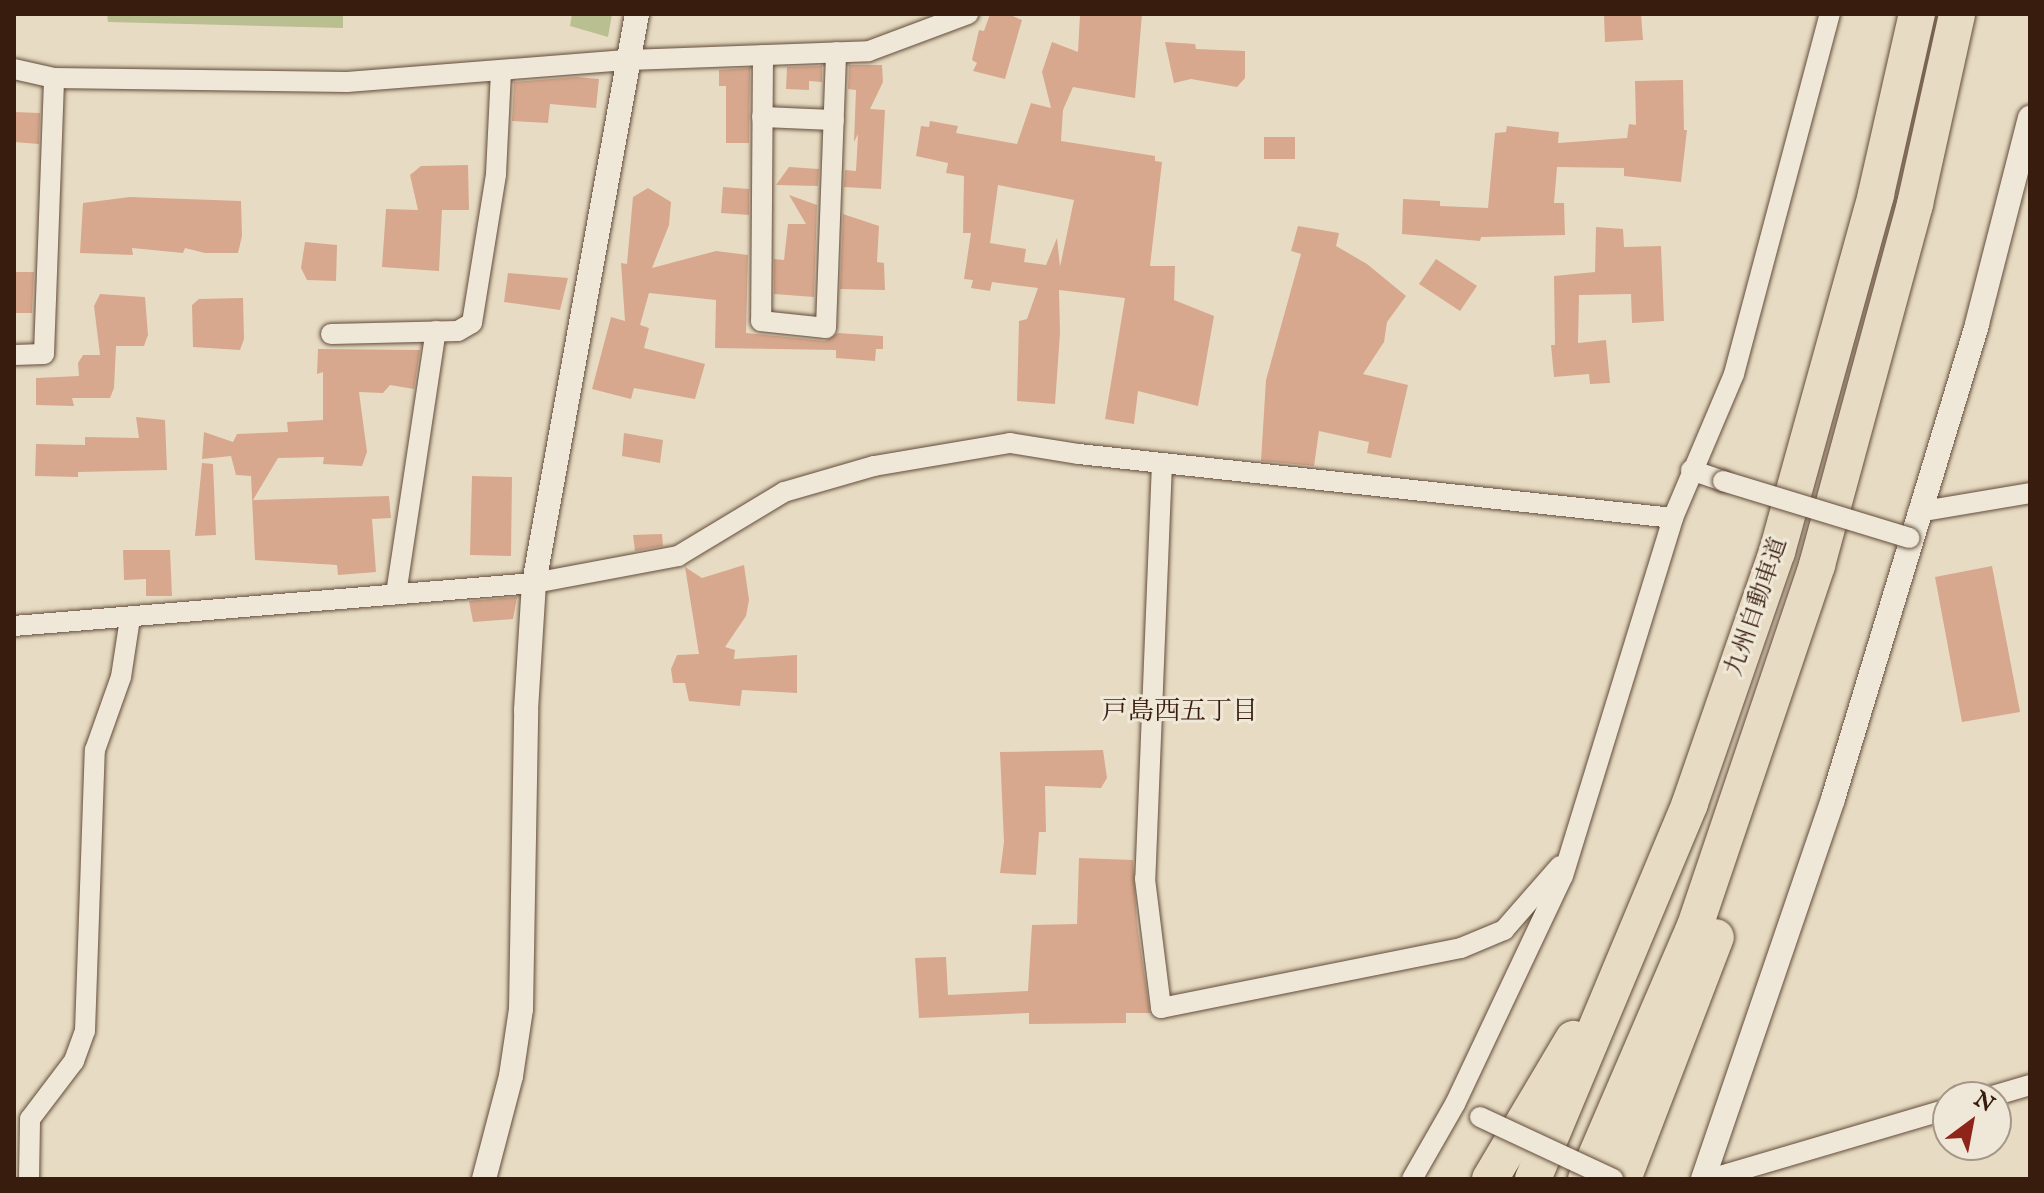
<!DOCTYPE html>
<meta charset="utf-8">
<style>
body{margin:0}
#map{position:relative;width:2044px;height:1193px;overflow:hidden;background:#e7dcc3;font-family:"IM FELL English","Noto Serif JP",serif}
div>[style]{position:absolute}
.green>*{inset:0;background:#b9bf91}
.building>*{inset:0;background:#d7a88d}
.roads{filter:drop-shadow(0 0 2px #644c3b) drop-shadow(0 0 2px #644c3b)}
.minor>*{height:20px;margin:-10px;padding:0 10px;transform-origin:10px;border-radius:10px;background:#efe8d8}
.tertiary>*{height:24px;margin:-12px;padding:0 12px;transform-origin:12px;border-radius:12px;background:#efe8d8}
.motorway>*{height:36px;margin:-18px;padding:0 18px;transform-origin:18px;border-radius:18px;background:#e7dcc3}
.bridges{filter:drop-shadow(0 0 2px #644c3b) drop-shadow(0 0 2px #644c3b)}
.minor-bridge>*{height:20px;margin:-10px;padding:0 10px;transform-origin:10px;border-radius:10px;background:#efe8d8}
span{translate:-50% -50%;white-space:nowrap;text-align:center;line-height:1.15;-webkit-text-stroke:6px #efe8d8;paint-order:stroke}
.street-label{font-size:24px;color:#381c0e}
.neighbourhood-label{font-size:26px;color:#381c0e}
.frame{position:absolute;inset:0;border:16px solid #381c0e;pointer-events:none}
.north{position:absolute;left:1932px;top:1081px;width:80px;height:80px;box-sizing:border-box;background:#efe8d8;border:2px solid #a69687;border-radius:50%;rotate:32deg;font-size:22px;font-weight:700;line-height:32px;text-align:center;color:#381c0e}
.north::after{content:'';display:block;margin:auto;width:28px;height:36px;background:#8f2418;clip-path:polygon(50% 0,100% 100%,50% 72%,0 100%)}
</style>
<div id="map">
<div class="green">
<i style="clip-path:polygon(107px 14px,343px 14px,343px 28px,108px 22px)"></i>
<i style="clip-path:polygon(572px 14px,612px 14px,608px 37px,570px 26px)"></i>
</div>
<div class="building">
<i style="clip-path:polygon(990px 14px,1008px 14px,1022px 20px,1005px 79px,973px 71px,977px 63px,972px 60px,979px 30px,984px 31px)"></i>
<i style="clip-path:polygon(evenodd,1080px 14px,1142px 14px,1135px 98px,1073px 87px,1063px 110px,1061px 141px,1155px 156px,1155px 161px,1162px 162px,1150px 266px,1175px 266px,1174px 300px,1214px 316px,1198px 406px,1138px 391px,1134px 424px,1105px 419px,1125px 298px,1059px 290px,1060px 333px,1055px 404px,1017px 401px,1019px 321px,1027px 319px,1038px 288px,992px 282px,990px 291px,971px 288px,973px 280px,964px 279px,971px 233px,963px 233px,964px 176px,946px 173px,948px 163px,916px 156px,921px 126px,929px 127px,930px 121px,958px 126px,956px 133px,1017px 144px,1031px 103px,1051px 108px,1042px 72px,1052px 42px,1078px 52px,1080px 14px,998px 185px,1074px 200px,1060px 267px,1057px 238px,1046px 265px,1024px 262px,1026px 249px,990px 243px,998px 185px)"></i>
<i style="clip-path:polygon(1604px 14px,1641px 14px,1643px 40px,1605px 42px)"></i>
<i style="clip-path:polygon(1165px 42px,1195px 44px,1196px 49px,1245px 51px,1245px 78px,1237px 87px,1191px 79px,1174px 83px)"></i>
<i style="clip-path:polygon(849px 65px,882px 65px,883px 82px,870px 109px,885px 110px,881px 189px,844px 187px,845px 170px,856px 171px,858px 134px,854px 142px,856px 90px,848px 89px)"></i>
<i style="clip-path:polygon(822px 66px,822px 82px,809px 81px,809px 90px,786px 89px,787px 67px)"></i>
<i style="clip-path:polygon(750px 68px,749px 143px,726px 143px,726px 86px,719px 86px,719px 70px)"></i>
<i style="clip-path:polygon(577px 77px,599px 79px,596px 108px,550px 104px,548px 123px,512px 121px,514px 82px)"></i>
<i style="clip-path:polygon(1683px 80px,1684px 130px,1687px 130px,1681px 182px,1624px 176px,1624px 168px,1557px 167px,1554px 203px,1564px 203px,1565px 235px,1481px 237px,1480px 241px,1402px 234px,1403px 199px,1440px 201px,1440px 206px,1488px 208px,1495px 133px,1506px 132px,1507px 126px,1559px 132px,1558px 143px,1627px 138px,1629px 124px,1636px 125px,1635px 81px)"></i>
<i style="clip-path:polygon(14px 112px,40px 113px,39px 144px,14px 142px)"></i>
<i style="clip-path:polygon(1264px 137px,1295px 137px,1295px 159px,1264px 159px)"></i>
<i style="clip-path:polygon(468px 165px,469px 210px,442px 210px,439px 271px,382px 267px,386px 209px,418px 210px,410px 175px,421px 166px)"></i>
<i style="clip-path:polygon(789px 167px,819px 169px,818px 186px,776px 185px)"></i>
<i style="clip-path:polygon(723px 187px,749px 189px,749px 215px,721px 213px)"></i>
<i style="clip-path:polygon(648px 188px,671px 202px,669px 225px,652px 268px,716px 251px,748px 255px,746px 333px,825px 341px,838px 333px,883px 336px,883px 349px,876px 349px,875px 361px,836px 358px,836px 350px,715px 348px,716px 300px,649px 293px,640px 325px,649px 328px,644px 348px,705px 364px,695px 399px,634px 388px,631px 399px,592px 389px,611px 317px,625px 321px,621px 263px,627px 264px,633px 197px)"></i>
<i style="clip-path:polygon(789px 195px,817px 205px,814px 297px,774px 294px,774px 259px,784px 260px,788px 224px,806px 224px)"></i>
<i style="clip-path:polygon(130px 197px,241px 201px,242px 236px,238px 253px,205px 253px,185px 248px,183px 253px,132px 248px,133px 255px,80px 253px,83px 203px)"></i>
<i style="clip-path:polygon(843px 214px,879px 226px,877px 262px,884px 263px,885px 290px,840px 289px)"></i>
<i style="clip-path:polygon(1298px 226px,1339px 233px,1336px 246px,1367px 264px,1406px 296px,1387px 322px,1384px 342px,1363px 374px,1408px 385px,1391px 458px,1367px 453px,1369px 442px,1319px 431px,1314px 466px,1261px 461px,1266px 380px,1301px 254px,1291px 251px)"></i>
<i style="clip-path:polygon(1596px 227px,1623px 229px,1624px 247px,1661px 246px,1664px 321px,1632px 323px,1631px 294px,1579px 295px,1578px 343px,1606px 340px,1610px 383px,1590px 384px,1589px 374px,1554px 377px,1551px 345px,1555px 345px,1554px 276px,1595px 272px)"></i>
<i style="clip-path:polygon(305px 242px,337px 245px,336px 281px,307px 280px,301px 268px)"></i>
<i style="clip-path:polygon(1436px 259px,1477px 286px,1460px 311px,1419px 284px)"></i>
<i style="clip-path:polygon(14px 272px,34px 272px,32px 313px,14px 313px)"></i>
<i style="clip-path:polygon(508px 273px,568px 278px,560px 310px,504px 302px)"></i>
<i style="clip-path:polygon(100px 294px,145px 297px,148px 335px,144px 346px,116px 346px,114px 388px,110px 398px,72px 398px,74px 406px,36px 405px,36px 378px,79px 376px,78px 363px,83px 355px,100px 355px,94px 306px)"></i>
<i style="clip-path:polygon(243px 298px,244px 339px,240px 350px,193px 347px,192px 305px,199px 299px)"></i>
<i style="clip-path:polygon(318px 349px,420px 350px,414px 389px,390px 385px,383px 393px,359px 392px,367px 452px,362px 466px,323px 464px,324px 457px,278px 458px,253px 500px,389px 496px,391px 518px,372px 519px,376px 572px,338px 575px,337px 565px,255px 560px,251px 476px,236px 475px,231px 456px,202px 459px,204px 432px,233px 442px,237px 434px,288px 432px,287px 422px,323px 420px,323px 372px,317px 374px)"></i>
<i style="clip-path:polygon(136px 417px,165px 420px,167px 470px,78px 472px,78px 477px,35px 476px,36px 444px,85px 445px,85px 437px,139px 438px)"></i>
<i style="clip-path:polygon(624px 433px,663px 440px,660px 463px,622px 456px)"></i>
<i style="clip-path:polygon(202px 463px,213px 464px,216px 535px,195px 536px)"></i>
<i style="clip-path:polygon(472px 476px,512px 477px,511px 556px,470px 555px)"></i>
<i style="clip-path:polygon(662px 534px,663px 546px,635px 551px,633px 535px)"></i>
<i style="clip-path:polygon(123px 550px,170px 550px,172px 596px,146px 596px,146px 579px,124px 580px)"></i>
<i style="clip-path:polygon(744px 565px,749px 600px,746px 616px,725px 647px,735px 650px,734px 659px,797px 655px,797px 693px,742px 690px,740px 706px,689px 701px,685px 683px,673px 683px,671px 669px,677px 655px,699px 654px,685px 567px,702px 578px)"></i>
<i style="clip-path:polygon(1992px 566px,2020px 712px,1962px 722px,1935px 577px)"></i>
<i style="clip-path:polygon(517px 597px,513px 619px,473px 622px,469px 601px)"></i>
<i style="clip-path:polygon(1103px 750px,1107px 778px,1101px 788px,1045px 786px,1046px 832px,1039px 832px,1036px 875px,1000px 873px,1004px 842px,1000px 752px)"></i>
<i style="clip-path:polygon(1079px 858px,1133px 860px,1137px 924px,1150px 1013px,1126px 1013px,1126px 1023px,1029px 1024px,1029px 1013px,919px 1018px,915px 958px,946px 957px,948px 995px,1028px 991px,1032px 925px,1077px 924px)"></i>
</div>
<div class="roads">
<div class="minor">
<i style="left:763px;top:55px;width:266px;rotate:90.4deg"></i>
<i style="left:761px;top:321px;width:65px;rotate:6.1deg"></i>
<i style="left:826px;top:328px;width:276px;rotate:-87.9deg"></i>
<i style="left:14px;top:69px;width:41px;rotate:12.7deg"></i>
<i style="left:54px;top:78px;width:293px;rotate:0.8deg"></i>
<i style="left:347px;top:82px;width:283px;rotate:-4.5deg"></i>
<i style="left:629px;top:60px;width:240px;rotate:-2.1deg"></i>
<i style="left:869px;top:51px;width:106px;rotate:-20.5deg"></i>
<i style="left:762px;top:117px;width:72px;rotate:2.4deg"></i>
<i style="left:331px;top:334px;width:127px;rotate:-1.4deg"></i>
<i style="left:458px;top:331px;width:16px;rotate:-30deg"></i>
<i style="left:472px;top:323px;width:151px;rotate:-80.8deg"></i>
<i style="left:496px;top:174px;width:104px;rotate:-87.2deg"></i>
<i style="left:14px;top:355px;width:30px;rotate:-2deg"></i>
<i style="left:44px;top:354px;width:276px;rotate:-87.9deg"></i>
<i style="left:1162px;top:463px;width:416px;rotate:92.3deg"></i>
<i style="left:1145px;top:879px;width:130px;rotate:82.9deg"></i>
<i style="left:1161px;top:1008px;width:306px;rotate:-11.3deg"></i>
<i style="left:1461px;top:948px;width:47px;rotate:-22.7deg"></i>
<i style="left:1504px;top:930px;width:85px;rotate:-48.8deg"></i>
<i style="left:1691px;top:470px;width:34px;rotate:19deg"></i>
<i style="left:1918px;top:512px;width:114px;rotate:-9.6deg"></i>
<i style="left:396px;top:594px;width:266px;rotate:-81.4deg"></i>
<i style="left:14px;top:626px;width:522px;rotate:-4.73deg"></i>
<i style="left:534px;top:583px;width:147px;rotate:-10.6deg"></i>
<i style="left:678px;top:556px;width:124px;rotate:-31.1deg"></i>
<i style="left:784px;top:492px;width:94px;rotate:-16.1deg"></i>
<i style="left:874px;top:466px;width:138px;rotate:-9.6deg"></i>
<i style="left:1010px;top:443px;width:70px;rotate:9.1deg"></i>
<i style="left:1079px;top:454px;width:597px;rotate:6.15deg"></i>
<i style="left:1989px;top:1097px;width:43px;rotate:-16.3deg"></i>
<i style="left:29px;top:1179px;width:60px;rotate:-89deg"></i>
<i style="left:30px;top:1119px;width:73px;rotate:-52.8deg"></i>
<i style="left:74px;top:1061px;width:32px;rotate:-70deg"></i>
<i style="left:85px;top:1031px;width:281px;rotate:-88deg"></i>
<i style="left:95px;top:750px;width:77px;rotate:-70.4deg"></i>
<i style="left:121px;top:677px;width:60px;rotate:-81.3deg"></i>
<i style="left:1412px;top:1179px;width:86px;rotate:-60.2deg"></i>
<i style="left:1455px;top:1104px;width:252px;rotate:-64.7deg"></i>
<i style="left:1563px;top:876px;width:375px;rotate:-72.9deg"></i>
<i style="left:1673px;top:518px;width:156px;rotate:-67deg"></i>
<i style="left:1734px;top:374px;width:373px;rotate:-75.1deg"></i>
<i style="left:1710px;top:1179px;width:248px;rotate:-16.4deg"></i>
</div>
<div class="tertiary">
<i style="left:484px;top:1179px;width:106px;rotate:-75.3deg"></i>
<i style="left:511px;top:1076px;width:68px;rotate:-81.5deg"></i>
<i style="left:521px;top:1009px;width:299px;rotate:-89deg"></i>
<i style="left:526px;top:710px;width:127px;rotate:-86.4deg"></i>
<i style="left:534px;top:583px;width:578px;rotate:-79.74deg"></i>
<i style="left:1703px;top:1179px;width:402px;rotate:-71.1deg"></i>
<i style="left:1833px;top:799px;width:496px;rotate:-73.1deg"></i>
<i style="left:1977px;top:324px;width:213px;rotate:-75.6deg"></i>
</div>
<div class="motorway">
<i style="left:1490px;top:1179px;width:163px;rotate:-59.3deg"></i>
<i style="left:1533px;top:1179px;width:407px;rotate:-67.3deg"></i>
<i style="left:1690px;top:803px;width:266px;rotate:-70.9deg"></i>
<i style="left:1777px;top:552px;width:371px;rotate:-74.5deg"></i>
<i style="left:1876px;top:194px;width:185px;rotate:-77.2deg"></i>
<i style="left:1586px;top:1179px;width:275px;rotate:-66.7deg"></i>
<i style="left:1695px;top:926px;width:381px;rotate:-71.3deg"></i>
<i style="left:1817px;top:565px;width:374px;rotate:-74.8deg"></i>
<i style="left:1915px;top:204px;width:195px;rotate:-77.5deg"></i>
<i style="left:1623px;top:1179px;width:259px;rotate:-69deg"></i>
</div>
</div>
<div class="bridges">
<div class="minor-bridge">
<i style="left:1723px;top:481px;width:195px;rotate:17deg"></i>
<i style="left:1480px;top:1117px;width:147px;rotate:25deg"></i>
</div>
</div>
<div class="street-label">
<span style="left:1757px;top:607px;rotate:-71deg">九州自動車道</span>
</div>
<div class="neighbourhood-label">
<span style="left:1180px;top:712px">戸島西五丁目</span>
</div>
<div class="frame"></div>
<div class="north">N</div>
</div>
